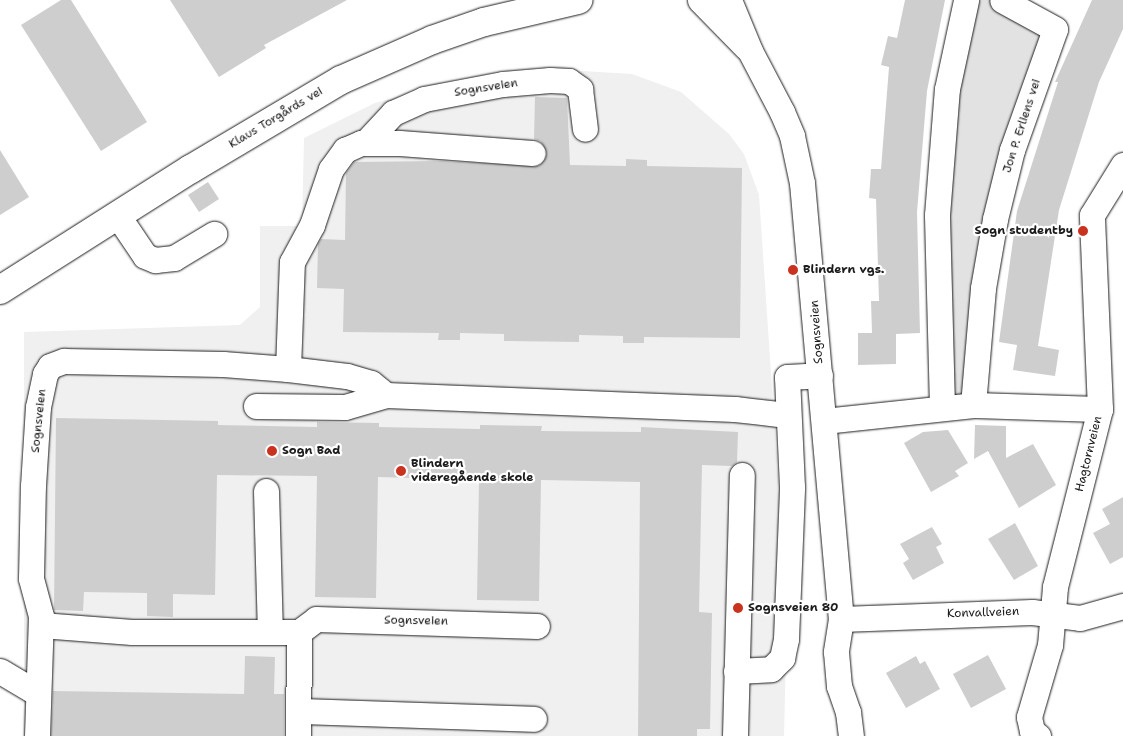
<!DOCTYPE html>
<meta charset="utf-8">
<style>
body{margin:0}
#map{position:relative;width:1123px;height:736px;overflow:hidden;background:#fff;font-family:"Shantell Sans",sans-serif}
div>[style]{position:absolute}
.built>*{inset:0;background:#f0f0f0}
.green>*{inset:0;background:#e2e2e2}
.building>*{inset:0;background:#cecece}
.roads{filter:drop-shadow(0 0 1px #1c1c1c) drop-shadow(0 0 1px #1c1c1c)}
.minor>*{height:25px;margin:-12.5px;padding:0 12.5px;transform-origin:12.5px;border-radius:12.5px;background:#fff}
.major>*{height:28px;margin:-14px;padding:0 14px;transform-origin:14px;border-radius:14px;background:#fff}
.dots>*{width:14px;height:14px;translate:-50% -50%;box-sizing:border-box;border:2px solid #fff;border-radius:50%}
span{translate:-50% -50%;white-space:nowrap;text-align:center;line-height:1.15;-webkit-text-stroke:4.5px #fff;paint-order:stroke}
.street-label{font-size:12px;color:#1c1c1c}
.poi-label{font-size:12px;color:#1c1c1c;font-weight:700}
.right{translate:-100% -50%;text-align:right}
.left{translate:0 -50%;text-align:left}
</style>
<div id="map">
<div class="built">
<i style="clip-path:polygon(550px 69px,632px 74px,681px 92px,729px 134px,744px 154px,759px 195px,787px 610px,784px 736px,24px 736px,24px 332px,240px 325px,260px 307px,260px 226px,302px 226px,304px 138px,375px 103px,477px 76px)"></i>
</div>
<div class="green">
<i style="clip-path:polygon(966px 0,1002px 0,1055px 29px,1012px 150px,973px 405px,942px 407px,937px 215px)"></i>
</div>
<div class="building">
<i style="clip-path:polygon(61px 0,71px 0,147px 122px,101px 151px,21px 25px)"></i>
<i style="clip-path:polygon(170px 0,347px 0,264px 45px,266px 48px,219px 77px)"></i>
<i style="clip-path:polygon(905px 0,945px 0,927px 91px,917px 212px,920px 333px,896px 334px,896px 364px,858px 365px,858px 333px,872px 333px,871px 301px,879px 301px,876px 199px,869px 198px,871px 169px,881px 169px,889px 67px,881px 65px,888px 36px,897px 38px)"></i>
<i style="clip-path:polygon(1092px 0,1123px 0,1123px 29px,1099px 82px,1059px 210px,1038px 346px,1059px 350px,1055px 376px,1013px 370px,1017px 345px,999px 342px,1017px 211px,1058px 82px,1055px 82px)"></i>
<i style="clip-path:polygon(535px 97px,567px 98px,570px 165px,626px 166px,626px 159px,647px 160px,647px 166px,742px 168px,740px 338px,644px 337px,644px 343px,623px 343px,623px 336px,579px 335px,579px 342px,504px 341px,504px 334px,460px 333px,460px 340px,438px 340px,439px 333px,343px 332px,344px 289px,317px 288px,318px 244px,321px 239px,345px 240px,346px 173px,354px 162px,441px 161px,539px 166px,547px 154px,541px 141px,534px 139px)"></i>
<i style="clip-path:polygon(0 150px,29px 197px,0 215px)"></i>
<i style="clip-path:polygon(208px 182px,219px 199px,199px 212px,188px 195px)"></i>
<i style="clip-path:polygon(56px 418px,218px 421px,218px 425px,317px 427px,317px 422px,379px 423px,379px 427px,480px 429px,480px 425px,542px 426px,541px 431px,641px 432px,641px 427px,738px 432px,737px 462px,732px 466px,702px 465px,699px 612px,712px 613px,710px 729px,697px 729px,697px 736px,638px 736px,640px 482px,541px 480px,539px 601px,477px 600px,479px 480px,378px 477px,376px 598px,315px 597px,317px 476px,217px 475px,215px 595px,173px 594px,173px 617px,147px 616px,147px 593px,84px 592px,83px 611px,54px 610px)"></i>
<i style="clip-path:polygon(975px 425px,1006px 426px,1006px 458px,1033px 444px,1056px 485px,1019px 508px,988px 451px,974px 459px)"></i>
<i style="clip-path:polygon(948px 430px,968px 463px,955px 471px,959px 476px,931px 492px,904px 443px,923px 432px)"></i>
<i style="clip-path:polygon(1123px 497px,1123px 557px,1110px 564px,1093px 533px,1110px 524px,1102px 509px)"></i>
<i style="clip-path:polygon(1015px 523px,1038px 566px,1014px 580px,988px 539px)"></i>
<i style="clip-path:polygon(932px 527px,942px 544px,936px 547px,944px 563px,913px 580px,903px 563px,909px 559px,900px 544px)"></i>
<i style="clip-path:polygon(988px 655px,1006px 689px,971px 708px,953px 674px)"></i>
<i style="clip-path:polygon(245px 656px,275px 657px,274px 694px,284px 694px,284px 736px,51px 736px,53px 691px,244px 694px)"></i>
<i style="clip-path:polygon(916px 656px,920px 664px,925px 661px,940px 689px,906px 708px,886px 673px)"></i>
</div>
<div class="roads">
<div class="minor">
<i style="left:700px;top:0;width:66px;rotate:45.6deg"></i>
<i style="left:729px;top:0;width:55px;rotate:67.6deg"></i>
<i style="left:750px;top:51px;width:69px;rotate:62.3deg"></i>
<i style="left:782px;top:112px;width:26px;rotate:67deg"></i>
<i style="left:792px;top:136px;width:48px;rotate:78deg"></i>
<i style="left:802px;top:183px;width:438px;rotate:84.9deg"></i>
<i style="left:841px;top:619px;width:33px;rotate:99deg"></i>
<i style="left:836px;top:652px;width:34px;rotate:85deg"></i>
<i style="left:839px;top:686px;width:28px;rotate:71deg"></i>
<i style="left:848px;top:712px;width:24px;rotate:83deg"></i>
<i style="left:366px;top:142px;width:40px;rotate:-47deg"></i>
<i style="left:393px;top:113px;width:34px;rotate:-24deg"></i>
<i style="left:424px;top:99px;width:80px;rotate:-10.8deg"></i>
<i style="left:503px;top:84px;width:47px;rotate:-4.9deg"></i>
<i style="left:550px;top:80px;width:19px;rotate:3deg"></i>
<i style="left:569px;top:81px;width:14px;rotate:36deg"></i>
<i style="left:580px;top:89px;width:40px;rotate:82.9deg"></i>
<i style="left:118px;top:216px;width:48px;rotate:56deg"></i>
<i style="left:145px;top:256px;width:11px;rotate:22deg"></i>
<i style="left:155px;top:260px;width:19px;rotate:-6deg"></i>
<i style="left:174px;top:258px;width:47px;rotate:-31deg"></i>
<i style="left:288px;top:369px;width:107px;rotate:-87.9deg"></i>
<i style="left:292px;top:262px;width:42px;rotate:-61.6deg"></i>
<i style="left:312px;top:225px;width:59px;rotate:-71.3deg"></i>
<i style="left:331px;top:169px;width:24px;rotate:-54deg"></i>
<i style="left:345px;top:150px;width:17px;rotate:-24deg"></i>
<i style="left:361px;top:143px;width:38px"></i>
<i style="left:399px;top:143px;width:134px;rotate:4.3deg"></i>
<i style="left:973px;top:405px;width:117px;rotate:-85.1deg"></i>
<i style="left:983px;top:288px;width:70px;rotate:-80.1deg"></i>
<i style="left:995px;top:219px;width:71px;rotate:-76.2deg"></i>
<i style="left:1012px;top:150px;width:128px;rotate:-70.4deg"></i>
<i style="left:1055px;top:29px;width:60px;rotate:-151.3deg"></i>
<i style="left:256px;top:406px;width:89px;rotate:0.6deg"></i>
<i style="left:345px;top:407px;width:43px;rotate:-16.3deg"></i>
<i style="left:386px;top:395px;width:349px;rotate:2.3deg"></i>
<i style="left:735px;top:409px;width:52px;rotate:6.6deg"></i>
<i style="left:942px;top:407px;width:192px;rotate:-91.5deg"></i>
<i style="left:937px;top:215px;width:126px;rotate:-85.5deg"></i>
<i style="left:947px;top:89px;width:91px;rotate:-77.9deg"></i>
<i style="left:1100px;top:409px;width:194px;rotate:-92.4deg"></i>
<i style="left:1092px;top:215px;width:59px;rotate:-58.2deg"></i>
<i style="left:824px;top:421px;width:150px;rotate:-6.1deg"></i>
<i style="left:973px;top:405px;width:127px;rotate:1.8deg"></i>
<i style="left:1100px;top:409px;width:184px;rotate:104.2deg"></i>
<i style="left:1055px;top:587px;width:58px;rotate:94.9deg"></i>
<i style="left:1050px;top:645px;width:75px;rotate:106.3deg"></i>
<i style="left:1029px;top:717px;width:14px;rotate:78deg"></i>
<i style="left:1032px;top:731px;width:8px;rotate:40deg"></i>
<i style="left:266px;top:491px;width:140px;rotate:88.4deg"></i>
<i style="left:841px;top:619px;width:191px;rotate:-2.1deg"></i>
<i style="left:1032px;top:612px;width:48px;rotate:7.1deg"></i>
<i style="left:1080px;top:618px;width:45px;rotate:-15.6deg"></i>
<i style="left:41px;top:625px;width:91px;rotate:4.4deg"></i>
<i style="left:132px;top:632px;width:167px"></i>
<i style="left:299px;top:632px;width:21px;rotate:-37deg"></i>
<i style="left:316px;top:619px;width:221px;rotate:1.8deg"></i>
<i style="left:0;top:671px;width:43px;rotate:30.7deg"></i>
<i style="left:736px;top:671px;width:35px;rotate:-3deg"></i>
<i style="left:771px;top:669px;width:16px;rotate:-45deg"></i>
<i style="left:782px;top:658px;width:19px;rotate:-78deg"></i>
<i style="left:786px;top:639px;width:152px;rotate:-87.7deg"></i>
<i style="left:792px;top:487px;width:110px;rotate:-92.6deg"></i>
<i style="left:787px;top:377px;width:33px;rotate:-3deg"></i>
<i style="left:299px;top:711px;width:235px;rotate:1.9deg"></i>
<i style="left:37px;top:736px;width:120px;rotate:-88.1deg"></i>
<i style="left:41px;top:616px;width:39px;rotate:-105deg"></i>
<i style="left:31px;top:578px;width:92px;rotate:-88.8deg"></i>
<i style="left:33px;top:486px;width:79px;rotate:-86.4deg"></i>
<i style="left:38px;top:407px;width:34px;rotate:-78deg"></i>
<i style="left:45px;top:374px;width:9px;rotate:-58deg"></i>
<i style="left:50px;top:366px;width:15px;rotate:-20deg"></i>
<i style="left:64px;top:361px;width:159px;rotate:1.1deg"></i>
<i style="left:223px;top:364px;width:65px;rotate:4.4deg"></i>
<i style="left:288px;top:369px;width:59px;rotate:6.8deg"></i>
<i style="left:347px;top:376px;width:25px;rotate:16deg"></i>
<i style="left:371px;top:383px;width:19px;rotate:39deg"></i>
<i style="left:298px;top:736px;width:104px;rotate:-89.4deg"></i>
<i style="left:735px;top:736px;width:261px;rotate:-88.5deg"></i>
</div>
<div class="major">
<i style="left:0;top:290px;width:226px;rotate:-32.4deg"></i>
<i style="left:191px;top:169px;width:174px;rotate:-30.7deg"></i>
<i style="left:341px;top:80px;width:99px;rotate:-23.7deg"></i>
<i style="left:432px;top:40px;width:55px;rotate:-19.1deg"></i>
<i style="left:484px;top:22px;width:97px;rotate:-13.2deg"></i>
</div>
</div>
<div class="dots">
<i style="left:1083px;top:231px;background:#c8321e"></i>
<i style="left:793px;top:270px;background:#c8321e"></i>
<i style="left:272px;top:451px;background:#c8321e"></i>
<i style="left:401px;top:471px;background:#c8321e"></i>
<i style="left:738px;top:608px;background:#c8321e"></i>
</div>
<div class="street-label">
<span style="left:486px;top:88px;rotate:-9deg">Sognsveien</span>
<span style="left:276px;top:118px;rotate:-31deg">Klaus Torgårds vei</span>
<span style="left:1022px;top:126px;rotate:-72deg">Jon P. Erliens vei</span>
<span style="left:817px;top:332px;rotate:-94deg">Sognsveien</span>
<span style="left:39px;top:421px;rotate:-84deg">Sognsveien</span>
<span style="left:1089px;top:454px;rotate:-76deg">Hagtornveien</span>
<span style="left:983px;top:613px;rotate:-2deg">Konvallveien</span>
<span style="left:416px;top:621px;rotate:1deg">Sognsveien</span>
</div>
<div class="poi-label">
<span class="right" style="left:1073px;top:231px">Sogn studentby</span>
<span class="left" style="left:803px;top:270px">Blindern vgs.</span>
<span class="left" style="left:282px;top:451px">Sogn Bad</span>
<span class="left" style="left:411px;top:471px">Blindern<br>videregående skole</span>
<span class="left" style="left:748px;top:608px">Sognsveien 80</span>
</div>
</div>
